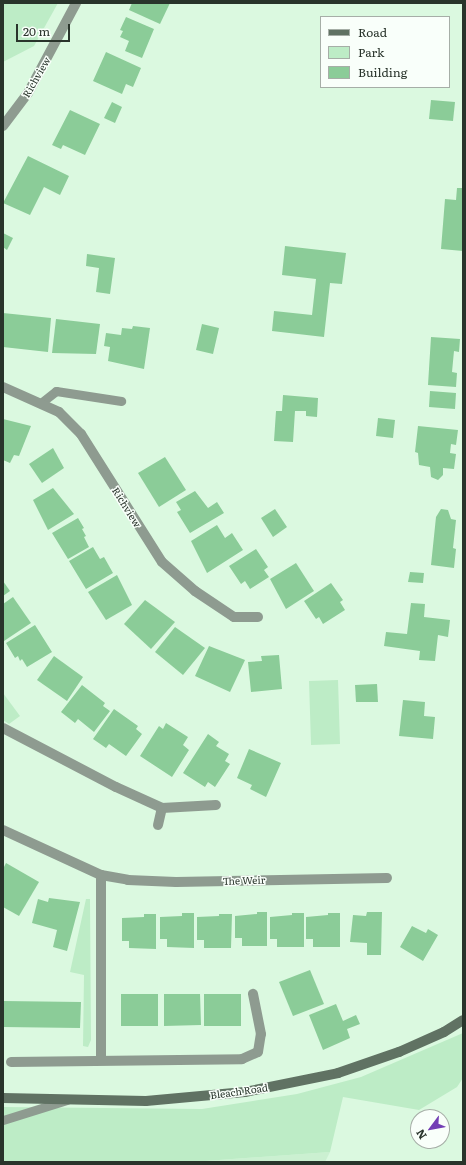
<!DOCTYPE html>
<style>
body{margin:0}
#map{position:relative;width:466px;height:1165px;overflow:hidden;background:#dbf9e0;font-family:Literata,serif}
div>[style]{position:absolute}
.built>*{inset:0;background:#cbf0d1}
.green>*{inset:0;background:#bdecc6}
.building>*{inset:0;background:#8bcc98}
.lane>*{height:9px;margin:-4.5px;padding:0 4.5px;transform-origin:4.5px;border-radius:4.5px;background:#8e9b90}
.street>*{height:10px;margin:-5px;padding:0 5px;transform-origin:5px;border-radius:5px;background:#8e9b90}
.secondary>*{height:10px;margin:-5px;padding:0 5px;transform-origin:5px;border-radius:5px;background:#607263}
span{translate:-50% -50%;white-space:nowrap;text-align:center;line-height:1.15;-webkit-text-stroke:3px #f9fffa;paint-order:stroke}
.street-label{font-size:10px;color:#29342b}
.frame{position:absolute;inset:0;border:4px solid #29342b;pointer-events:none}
.legend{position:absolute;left:320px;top:16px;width:130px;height:72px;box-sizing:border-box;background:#f9fffa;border:1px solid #a6aea7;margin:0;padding:5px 7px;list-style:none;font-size:12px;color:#29342b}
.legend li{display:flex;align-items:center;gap:8px;height:20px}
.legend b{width:20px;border:1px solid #a6aea7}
.north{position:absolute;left:410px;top:1109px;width:40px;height:40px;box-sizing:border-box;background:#f9fffa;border:1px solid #a6aea7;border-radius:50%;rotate:238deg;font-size:11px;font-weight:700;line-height:16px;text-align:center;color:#29342b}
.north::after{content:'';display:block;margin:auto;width:14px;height:18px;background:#733eb5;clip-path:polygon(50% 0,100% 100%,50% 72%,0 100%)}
.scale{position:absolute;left:16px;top:24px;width:54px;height:18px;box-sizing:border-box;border:2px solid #29342b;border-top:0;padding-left:5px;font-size:12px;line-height:14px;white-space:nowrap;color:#29342b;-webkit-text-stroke:3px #f9fffa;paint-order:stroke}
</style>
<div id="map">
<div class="built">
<i style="clip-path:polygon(330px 1152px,325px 1162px,192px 1162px)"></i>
</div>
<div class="green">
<i style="clip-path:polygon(3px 3px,58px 3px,34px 46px,3px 62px)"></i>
<i style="clip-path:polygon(338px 680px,340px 744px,311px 745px,309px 681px)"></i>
<i style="clip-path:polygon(3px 693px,20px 716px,9px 724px,3px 720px)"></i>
<i style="clip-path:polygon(86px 899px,90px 899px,91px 1040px,88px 1047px,83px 1046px,84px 975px,70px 972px)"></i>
<i style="clip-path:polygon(463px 1033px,463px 1078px,457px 1087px,419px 1110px,343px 1097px,330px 1152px,192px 1162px,3px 1162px,3px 1107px,202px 1109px,297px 1094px,361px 1077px)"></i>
</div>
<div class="building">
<i style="clip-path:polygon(132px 3px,170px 3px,160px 24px,129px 10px)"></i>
<i style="clip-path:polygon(126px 17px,154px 29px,142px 58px,125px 51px,129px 41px,120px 37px,123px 31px,120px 30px)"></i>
<i style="clip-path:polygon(106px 52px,141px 68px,133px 87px,126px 84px,122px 94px,93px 81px)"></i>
<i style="clip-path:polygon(431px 100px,455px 102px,453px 121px,429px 119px)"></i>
<i style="clip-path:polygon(112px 102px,122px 107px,115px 123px,104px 118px)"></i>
<i style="clip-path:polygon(70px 110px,100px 124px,85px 155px,63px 145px,61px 149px,52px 145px)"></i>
<i style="clip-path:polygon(28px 156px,69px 176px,60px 195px,44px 187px,30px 215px,3px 203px)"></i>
<i style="clip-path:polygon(457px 188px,463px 188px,463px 251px,441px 249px,445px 199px,456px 200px)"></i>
<i style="clip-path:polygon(3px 233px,13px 238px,7px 250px,3px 247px)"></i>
<i style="clip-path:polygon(285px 246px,346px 253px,342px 284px,330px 283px,324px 337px,272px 331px,274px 311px,312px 315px,316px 279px,282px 275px)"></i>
<i style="clip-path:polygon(87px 254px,115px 258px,110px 294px,96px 292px,99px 268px,86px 266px)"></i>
<i style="clip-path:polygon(3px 313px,51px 318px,48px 352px,3px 347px)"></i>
<i style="clip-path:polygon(56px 319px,100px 324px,96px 354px,52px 353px)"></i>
<i style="clip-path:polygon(202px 324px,219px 328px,213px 354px,196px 350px)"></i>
<i style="clip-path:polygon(133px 326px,150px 328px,144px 369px,108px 361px,110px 347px,104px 346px,106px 333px,121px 335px,122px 328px,132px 329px)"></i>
<i style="clip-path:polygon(431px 337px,460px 339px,459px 352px,454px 351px,452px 372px,457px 373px,456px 387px,428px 385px)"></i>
<i style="clip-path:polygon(430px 391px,456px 393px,455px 409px,429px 407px)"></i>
<i style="clip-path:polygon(283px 395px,318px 398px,317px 417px,306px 416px,306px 411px,295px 411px,293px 442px,274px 441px,276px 411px,282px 411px)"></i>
<i style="clip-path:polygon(378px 418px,395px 420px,393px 438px,376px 436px)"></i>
<i style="clip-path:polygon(3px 419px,31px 426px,19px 456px,14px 455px,10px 463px,3px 460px)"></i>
<i style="clip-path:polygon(418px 426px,458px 430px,456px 445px,451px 444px,450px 453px,456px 454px,454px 469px,443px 468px,443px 475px,438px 480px,431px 477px,430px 467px,419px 465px,418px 453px,415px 452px)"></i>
<i style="clip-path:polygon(53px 448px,64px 468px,42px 483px,29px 464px)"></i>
<i style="clip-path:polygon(165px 457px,186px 490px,159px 507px,138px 473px)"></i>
<i style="clip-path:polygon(53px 488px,74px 514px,48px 530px,33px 500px)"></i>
<i style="clip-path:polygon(195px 491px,208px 508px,217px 502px,224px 513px,190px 533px,177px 512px,181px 510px,176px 502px)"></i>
<i style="clip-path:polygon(275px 509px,287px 527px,273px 537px,261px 518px)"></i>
<i style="clip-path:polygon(441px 509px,448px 510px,451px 519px,456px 520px,453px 548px,456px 549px,454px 568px,431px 565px,436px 517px)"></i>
<i style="clip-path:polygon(78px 518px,84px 528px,82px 529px,86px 536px,84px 537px,89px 547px,68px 559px,52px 533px)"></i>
<i style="clip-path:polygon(217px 525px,225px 538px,232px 533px,243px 550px,207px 573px,191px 541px)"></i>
<i style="clip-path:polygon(93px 547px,100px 559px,104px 557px,113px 573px,86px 589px,69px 561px)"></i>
<i style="clip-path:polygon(256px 549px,268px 567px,264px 570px,269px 577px,250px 589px,245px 581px,241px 584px,229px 566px)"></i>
<i style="clip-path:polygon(296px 563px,314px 591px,286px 609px,270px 579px)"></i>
<i style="clip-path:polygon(410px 572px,424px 573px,423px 583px,408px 582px)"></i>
<i style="clip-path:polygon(117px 575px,132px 605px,106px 620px,88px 592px)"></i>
<i style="clip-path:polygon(3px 581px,10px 591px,3px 596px)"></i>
<i style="clip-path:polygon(331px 583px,343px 600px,340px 602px,345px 610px,323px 624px,319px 617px,316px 619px,304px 601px)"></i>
<i style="clip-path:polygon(13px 597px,31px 623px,4px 641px,3px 604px)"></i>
<i style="clip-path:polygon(145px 600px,175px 622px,151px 649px,124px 624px)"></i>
<i style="clip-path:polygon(411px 603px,425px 604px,424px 617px,450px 620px,448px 637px,438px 635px,435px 661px,419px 660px,420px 651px,384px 646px,386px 632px,407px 634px)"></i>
<i style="clip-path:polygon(35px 625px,52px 652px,27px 667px,22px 659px,20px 661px,18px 656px,15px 658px,6px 643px)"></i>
<i style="clip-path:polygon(175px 627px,205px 648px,183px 675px,155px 652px)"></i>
<i style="clip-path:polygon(209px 646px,245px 660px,230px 692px,195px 676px)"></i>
<i style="clip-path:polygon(279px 655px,282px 689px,251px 692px,248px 662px,262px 661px,261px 656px)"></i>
<i style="clip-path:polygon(54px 656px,83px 677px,67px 701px,37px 680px)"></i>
<i style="clip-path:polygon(377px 684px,378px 702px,356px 702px,355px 685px)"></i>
<i style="clip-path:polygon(82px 685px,105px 703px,103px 706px,110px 711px,94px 732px,78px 719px,75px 723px,61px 712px)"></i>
<i style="clip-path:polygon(403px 700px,425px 702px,424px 716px,435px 717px,433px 739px,399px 736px)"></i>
<i style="clip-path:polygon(114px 709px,138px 726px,136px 729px,142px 734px,126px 756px,109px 744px,106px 748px,93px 739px)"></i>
<i style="clip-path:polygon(166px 723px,188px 737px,183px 745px,189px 750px,172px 777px,140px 756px,159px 726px,163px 729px)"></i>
<i style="clip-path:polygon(208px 734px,219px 742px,216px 746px,229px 754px,225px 761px,230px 764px,215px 787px,208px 782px,205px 787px,183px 773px)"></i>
<i style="clip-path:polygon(249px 749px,281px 763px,266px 797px,250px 789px,252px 785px,237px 778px)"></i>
<i style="clip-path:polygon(6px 863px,39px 882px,19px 916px,3px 907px,3px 869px)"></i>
<i style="clip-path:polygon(49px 898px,80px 902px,67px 951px,53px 947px,57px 930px,32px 923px,38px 899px,48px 902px)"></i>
<i style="clip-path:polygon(257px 912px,267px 912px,267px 946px,242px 946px,242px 938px,235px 938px,235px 916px,257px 914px)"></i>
<i style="clip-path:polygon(367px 912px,382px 912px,381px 955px,367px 955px,367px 943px,350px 942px,353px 915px,366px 916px)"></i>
<i style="clip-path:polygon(182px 913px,194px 913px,194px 948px,167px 947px,167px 939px,160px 939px,160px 917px,182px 916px)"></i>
<i style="clip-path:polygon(292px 913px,304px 913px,304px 947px,277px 947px,277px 939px,270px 939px,270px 917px,292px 915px)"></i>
<i style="clip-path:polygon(328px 913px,340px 913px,340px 947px,313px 947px,313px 939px,306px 939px,306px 917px,328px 915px)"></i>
<i style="clip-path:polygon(144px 914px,156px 914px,156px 949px,129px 948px,129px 941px,122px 941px,122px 918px,144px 917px)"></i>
<i style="clip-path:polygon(219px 914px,232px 914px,231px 948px,204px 948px,204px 940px,197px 940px,197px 917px,219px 916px)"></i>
<i style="clip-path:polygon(412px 926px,426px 933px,428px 929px,438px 935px,423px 961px,400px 947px)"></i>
<i style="clip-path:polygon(310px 970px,324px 1004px,293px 1016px,279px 982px)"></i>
<i style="clip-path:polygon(121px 994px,158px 994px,158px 1026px,121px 1026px)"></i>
<i style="clip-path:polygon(164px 994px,200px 994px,201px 1025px,164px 1026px)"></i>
<i style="clip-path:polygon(204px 994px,241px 994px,241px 1026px,204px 1026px)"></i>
<i style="clip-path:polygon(3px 1001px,81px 1002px,80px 1028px,3px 1027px)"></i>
<i style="clip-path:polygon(336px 1004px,343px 1021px,356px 1015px,360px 1024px,347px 1029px,350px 1038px,323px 1050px,309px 1015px)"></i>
</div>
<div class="lane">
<i style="left:42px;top:402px;width:18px;rotate:-38deg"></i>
<i style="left:56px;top:391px;width:66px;rotate:8.7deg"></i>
<i style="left:3px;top:1120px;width:67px;rotate:-17.4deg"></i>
</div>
<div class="street">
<i style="left:3px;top:126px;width:41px;rotate:-52.9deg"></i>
<i style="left:28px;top:93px;width:102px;rotate:-61.9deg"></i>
<i style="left:3px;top:387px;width:61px;rotate:24.1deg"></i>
<i style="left:59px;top:412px;width:31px;rotate:45deg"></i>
<i style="left:81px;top:434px;width:151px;rotate:57.7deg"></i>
<i style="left:162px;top:562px;width:44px;rotate:41.3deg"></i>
<i style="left:195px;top:591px;width:47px;rotate:33.7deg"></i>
<i style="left:234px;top:617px;width:24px"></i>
<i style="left:3px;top:728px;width:127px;rotate:27.6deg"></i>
<i style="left:116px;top:787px;width:51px;rotate:24.5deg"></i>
<i style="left:162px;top:808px;width:54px;rotate:-3.2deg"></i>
<i style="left:158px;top:825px;width:17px;rotate:-77deg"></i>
<i style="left:3px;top:830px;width:108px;rotate:24.7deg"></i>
<i style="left:101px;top:875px;width:27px;rotate:10deg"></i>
<i style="left:128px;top:880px;width:48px;rotate:2.4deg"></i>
<i style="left:176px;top:882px;width:211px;rotate:-1.1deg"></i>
<i style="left:101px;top:875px;width:184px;rotate:90deg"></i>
<i style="left:11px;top:1062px;width:231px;rotate:-0.7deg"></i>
<i style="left:242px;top:1059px;width:17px;rotate:-24deg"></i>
<i style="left:258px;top:1052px;width:18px;rotate:-81deg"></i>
<i style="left:261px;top:1034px;width:41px;rotate:-101.3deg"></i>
</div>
<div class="secondary">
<i style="left:3px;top:1098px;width:143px;rotate:1.2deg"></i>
<i style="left:146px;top:1101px;width:99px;rotate:-5.2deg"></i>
<i style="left:245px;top:1092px;width:95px;rotate:-11.5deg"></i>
<i style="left:338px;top:1073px;width:65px;rotate:-19deg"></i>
<i style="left:399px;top:1052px;width:49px;rotate:-24deg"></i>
<i style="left:444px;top:1032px;width:22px;rotate:-32deg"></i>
</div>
<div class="street-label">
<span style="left:36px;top:77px;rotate:-60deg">Richview</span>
<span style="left:127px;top:507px;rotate:58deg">Richview</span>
<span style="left:244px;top:880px;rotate:-2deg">The Weir</span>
<span style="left:239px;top:1091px;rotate:-8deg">Bleach Road</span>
</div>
<div class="frame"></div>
<ul class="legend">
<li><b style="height:5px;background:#607263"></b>Road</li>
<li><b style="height:11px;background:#bdecc6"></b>Park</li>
<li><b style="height:11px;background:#8bcc98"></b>Building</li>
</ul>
<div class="north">N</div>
<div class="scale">20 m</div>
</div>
